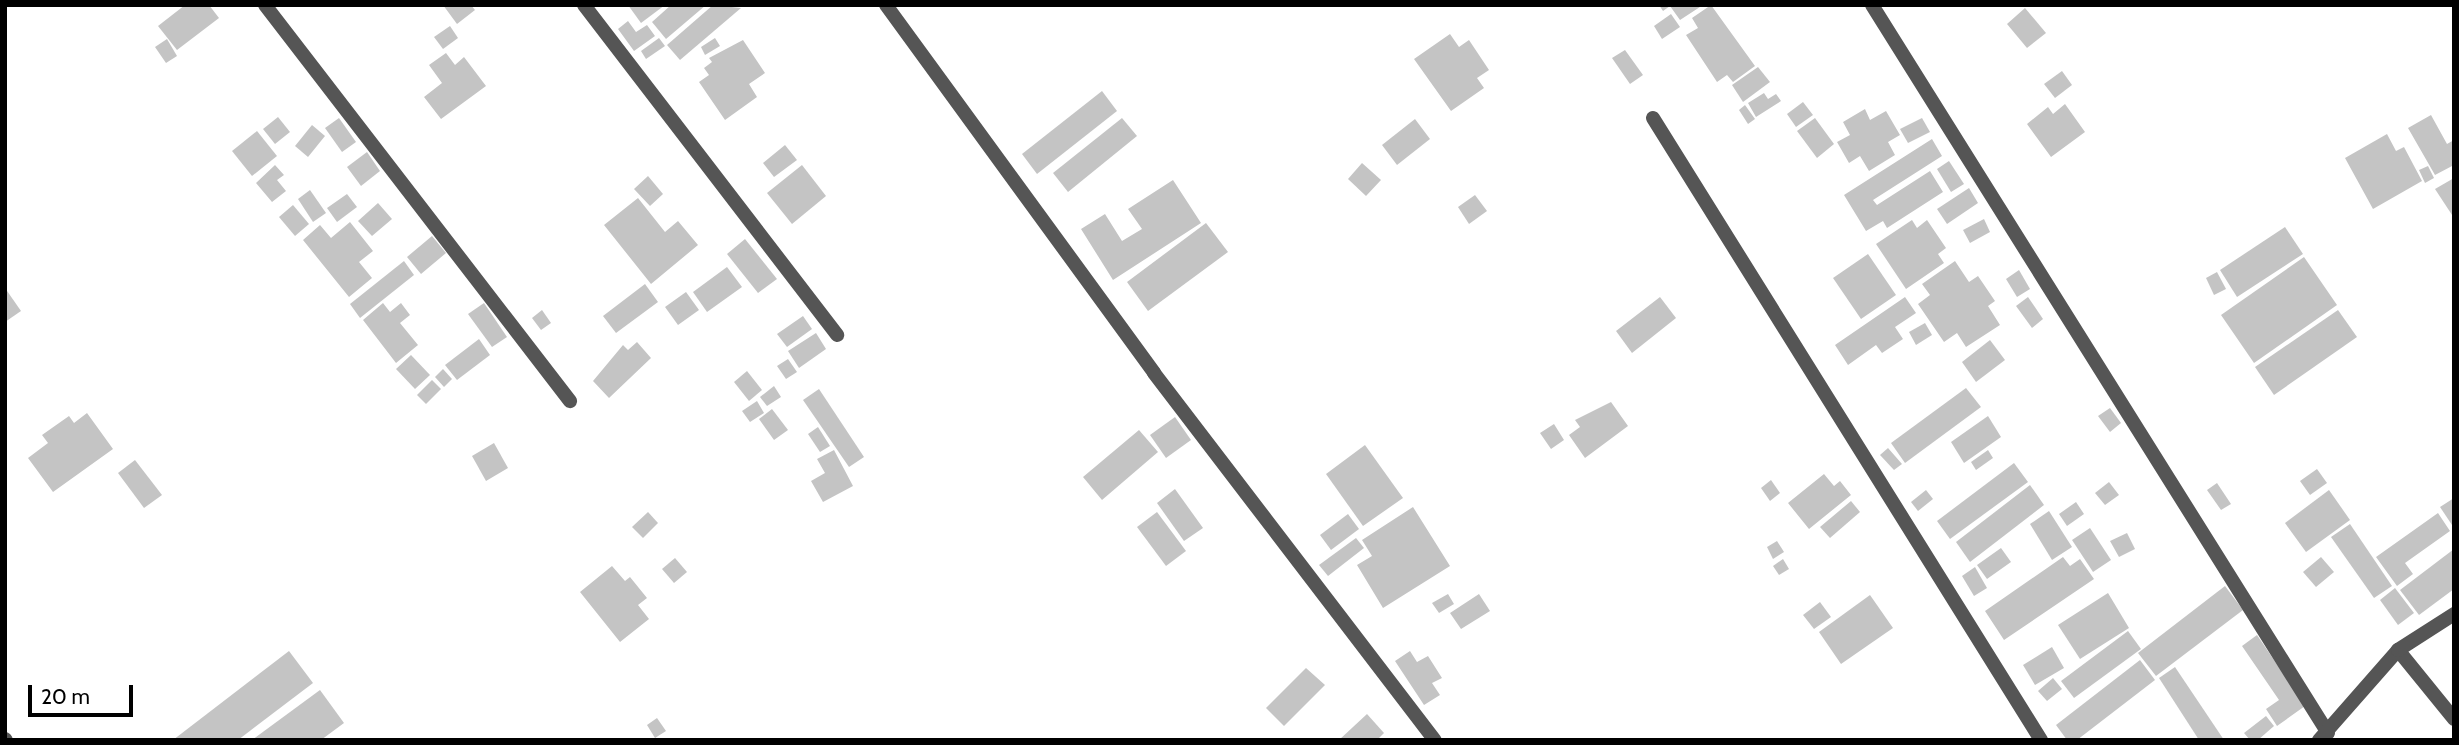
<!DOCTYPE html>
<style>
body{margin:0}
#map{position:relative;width:2459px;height:745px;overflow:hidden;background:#fff;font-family:Cabin,sans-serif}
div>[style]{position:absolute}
.building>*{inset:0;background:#c4c4c4}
.minor>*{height:14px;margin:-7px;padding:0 7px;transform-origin:7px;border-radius:7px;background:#555}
span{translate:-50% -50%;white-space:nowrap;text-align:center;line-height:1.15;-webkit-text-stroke:6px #fff;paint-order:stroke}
.frame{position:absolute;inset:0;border:7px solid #000;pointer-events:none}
.scale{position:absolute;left:28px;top:685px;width:105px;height:32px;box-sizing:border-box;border:4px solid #000;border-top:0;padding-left:9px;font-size:21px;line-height:24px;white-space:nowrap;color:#000;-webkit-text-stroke:5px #fff;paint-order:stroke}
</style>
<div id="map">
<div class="building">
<i style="clip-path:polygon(185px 5px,209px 5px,219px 18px,177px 50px,158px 26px)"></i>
<i style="clip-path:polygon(443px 5px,471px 5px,475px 10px,457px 24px)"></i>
<i style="clip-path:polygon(628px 5px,665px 5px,641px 23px)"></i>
<i style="clip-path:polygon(671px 5px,706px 5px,666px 39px,652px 22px)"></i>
<i style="clip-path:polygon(713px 5px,741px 8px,680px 60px,667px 45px)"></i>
<i style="clip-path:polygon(1659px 5px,1703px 5px,1680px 20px,1670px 6px,1663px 11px)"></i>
<i style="clip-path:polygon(1711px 5px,1755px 66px,1733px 82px,1727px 75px,1717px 82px,1686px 35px,1698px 28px,1692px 18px)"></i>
<i style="clip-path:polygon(2025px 8px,2046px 33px,2027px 48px,2007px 24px)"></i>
<i style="clip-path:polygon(1671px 14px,1680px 27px,1662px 39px,1654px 26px)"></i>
<i style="clip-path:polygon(628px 21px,636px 32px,647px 25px,655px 36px,634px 51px,618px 29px)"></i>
<i style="clip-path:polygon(450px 26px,458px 38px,443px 49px,434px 37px)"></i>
<i style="clip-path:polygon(1450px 34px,1459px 47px,1469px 40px,1489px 70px,1477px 78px,1484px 88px,1451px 111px,1414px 59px)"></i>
<i style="clip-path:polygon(659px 38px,665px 46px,646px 59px,641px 51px)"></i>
<i style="clip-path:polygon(715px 38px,720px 46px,705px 55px,701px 47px)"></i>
<i style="clip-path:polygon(167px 39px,177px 56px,166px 63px,155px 47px)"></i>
<i style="clip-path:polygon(743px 40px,765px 73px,749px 84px,757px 97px,725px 120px,699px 82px,709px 75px,704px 68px,712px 62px,709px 58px)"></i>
<i style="clip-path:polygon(1625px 50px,1643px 75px,1630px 84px,1612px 58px)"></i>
<i style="clip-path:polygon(446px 53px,455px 65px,464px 57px,486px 86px,441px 119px,424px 97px,442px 83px,429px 65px)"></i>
<i style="clip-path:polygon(1758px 67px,1770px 82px,1743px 102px,1732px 85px)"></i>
<i style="clip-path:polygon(2062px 71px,2072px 85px,2055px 98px,2044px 84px)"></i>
<i style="clip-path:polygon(1102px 91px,1117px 111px,1037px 174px,1022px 154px)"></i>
<i style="clip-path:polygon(1764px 93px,1768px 99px,1776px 94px,1781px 101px,1756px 117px,1748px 103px)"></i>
<i style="clip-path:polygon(1803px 102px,1813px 115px,1796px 127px,1787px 114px)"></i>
<i style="clip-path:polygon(2065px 104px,2085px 132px,2051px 157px,2027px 124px,2048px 107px,2053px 114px)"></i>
<i style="clip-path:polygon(1745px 105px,1755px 119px,1748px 124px,1739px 110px)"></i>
<i style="clip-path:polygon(1865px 109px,1870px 120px,1886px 111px,1900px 135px,1888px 142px,1895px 155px,1869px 171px,1860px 156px,1849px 163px,1837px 142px,1850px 135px,1843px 122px)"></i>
<i style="clip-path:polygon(2431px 115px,2447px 144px,2454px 140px,2454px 165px,2435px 175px,2408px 128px)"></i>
<i style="clip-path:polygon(278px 117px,290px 132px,275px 144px,263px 129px)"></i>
<i style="clip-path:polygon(339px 118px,356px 142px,342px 152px,325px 128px)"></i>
<i style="clip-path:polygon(1122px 118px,1137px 136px,1068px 192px,1053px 173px)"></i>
<i style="clip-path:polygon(1815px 118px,1834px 144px,1817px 158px,1797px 131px)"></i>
<i style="clip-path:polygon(1922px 118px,1930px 132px,1908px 143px,1900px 129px)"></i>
<i style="clip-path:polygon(1415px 119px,1430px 139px,1397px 165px,1382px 145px)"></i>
<i style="clip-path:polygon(312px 125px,325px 136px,308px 157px,295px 146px)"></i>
<i style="clip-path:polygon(257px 131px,277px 156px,252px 176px,232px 151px)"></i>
<i style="clip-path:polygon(2387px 134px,2396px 151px,2404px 147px,2422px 181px,2373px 209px,2345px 158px)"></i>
<i style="clip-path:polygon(1932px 139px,1942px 156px,1873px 200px,1877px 205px,1930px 171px,1943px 192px,1887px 228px,1883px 221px,1866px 231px,1844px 195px)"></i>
<i style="clip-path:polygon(785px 145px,797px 160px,774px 177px,763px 163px)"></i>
<i style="clip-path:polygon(367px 152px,380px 171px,361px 186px,347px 167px)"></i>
<i style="clip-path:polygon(1949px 161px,1964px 184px,1951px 192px,1937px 169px)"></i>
<i style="clip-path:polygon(1362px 163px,1381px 180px,1366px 196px,1348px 179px)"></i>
<i style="clip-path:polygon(275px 165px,284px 175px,277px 180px,286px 191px,272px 202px,256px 183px)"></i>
<i style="clip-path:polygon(802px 165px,826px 196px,792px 224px,767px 193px)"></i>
<i style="clip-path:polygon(2428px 166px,2434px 178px,2425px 183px,2419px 170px)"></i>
<i style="clip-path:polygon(648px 176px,663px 194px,650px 206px,634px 189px)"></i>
<i style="clip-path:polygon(2454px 178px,2454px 218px,2435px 189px)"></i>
<i style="clip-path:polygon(1173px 180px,1201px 223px,1113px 280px,1081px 229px,1105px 214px,1122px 241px,1142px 229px,1128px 209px)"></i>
<i style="clip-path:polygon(1969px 188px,1978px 203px,1947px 224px,1937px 209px)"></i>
<i style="clip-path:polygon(310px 190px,326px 213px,313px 222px,298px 199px)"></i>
<i style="clip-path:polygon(347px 194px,357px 207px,337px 222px,327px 208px)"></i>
<i style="clip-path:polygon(1475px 195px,1487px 211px,1469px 224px,1458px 207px)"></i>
<i style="clip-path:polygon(638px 198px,665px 232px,678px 221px,698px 245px,651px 284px,604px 225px)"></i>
<i style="clip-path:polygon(378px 203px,392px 219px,372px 236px,358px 221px)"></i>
<i style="clip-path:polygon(293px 205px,309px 224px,295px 236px,279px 217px)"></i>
<i style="clip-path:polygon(1984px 219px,1990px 232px,1970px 243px,1963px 230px)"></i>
<i style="clip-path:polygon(1912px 220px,1917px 228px,1927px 220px,1946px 248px,1938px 254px,1944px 263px,1906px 289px,1876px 244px)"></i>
<i style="clip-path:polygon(350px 222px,373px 251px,359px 262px,372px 278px,349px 297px,303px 240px,320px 225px,331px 238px)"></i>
<i style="clip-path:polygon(1206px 223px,1228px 252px,1148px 311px,1127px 282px)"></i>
<i style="clip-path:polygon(2285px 227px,2303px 254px,2237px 297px,2220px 270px)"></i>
<i style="clip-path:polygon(432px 236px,446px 253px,421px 274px,407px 257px)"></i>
<i style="clip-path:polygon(745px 239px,777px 279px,758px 293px,727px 254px)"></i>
<i style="clip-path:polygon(1868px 254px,1896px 295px,1861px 319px,1833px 278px)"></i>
<i style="clip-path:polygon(2304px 257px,2337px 305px,2254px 363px,2221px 315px)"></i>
<i style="clip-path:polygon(404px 261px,414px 275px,360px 318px,350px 304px)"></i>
<i style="clip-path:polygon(1955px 261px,1969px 282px,1978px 276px,1995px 301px,1988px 306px,2000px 325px,1966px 347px,1957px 333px,1944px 342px,1918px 304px,1930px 295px,1922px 284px)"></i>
<i style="clip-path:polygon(727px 267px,742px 287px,707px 312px,693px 292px)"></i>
<i style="clip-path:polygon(2019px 270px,2030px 289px,2017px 297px,2006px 279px)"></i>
<i style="clip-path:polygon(2217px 272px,2226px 289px,2214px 295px,2206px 278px)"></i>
<i style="clip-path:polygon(645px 284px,658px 302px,616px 333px,603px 316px)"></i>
<i style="clip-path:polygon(5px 288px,21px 311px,5px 322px)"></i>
<i style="clip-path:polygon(686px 292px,699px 310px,678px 325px,665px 307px)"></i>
<i style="clip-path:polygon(1660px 297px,1676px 318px,1632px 353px,1616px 331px)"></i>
<i style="clip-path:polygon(1905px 297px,1916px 313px,1895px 327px,1903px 339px,1882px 353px,1876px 345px,1848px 365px,1835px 345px)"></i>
<i style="clip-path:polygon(2028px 297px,2043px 319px,2032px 328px,2016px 306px)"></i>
<i style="clip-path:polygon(383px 303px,390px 312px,401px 303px,410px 315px,400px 323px,418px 345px,396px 363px,363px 320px)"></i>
<i style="clip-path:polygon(484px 303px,507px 337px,492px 347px,468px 314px)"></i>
<i style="clip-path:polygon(542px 310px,551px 323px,541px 330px,532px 318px)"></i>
<i style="clip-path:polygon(2338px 310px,2357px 337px,2274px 395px,2255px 367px)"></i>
<i style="clip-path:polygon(803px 316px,812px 329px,787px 347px,777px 334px)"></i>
<i style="clip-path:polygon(1925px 323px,1932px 335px,1916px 345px,1909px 332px)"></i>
<i style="clip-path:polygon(816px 333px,826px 349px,799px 368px,788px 351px)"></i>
<i style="clip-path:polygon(479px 339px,490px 355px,457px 380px,445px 365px)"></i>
<i style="clip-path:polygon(1990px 340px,2005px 360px,1976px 382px,1962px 362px)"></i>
<i style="clip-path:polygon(637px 342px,651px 358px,609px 398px,593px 381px,623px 345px,628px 350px)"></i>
<i style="clip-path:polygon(411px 355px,430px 375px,415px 389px,396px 369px)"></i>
<i style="clip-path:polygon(788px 359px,797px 372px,786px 379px,777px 366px)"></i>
<i style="clip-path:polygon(443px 369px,452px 379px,444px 387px,435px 377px)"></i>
<i style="clip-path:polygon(747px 371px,762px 390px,749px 401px,734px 382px)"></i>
<i style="clip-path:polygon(432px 380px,441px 389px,426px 404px,417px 395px)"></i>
<i style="clip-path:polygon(774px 386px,781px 397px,767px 406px,760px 397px)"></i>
<i style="clip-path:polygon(1966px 388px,1981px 407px,1905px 463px,1891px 443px)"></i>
<i style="clip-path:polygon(819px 389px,864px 457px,849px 467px,803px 400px)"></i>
<i style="clip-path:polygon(757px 401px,764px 413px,750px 422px,742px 411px)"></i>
<i style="clip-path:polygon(1611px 402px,1628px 426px,1585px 458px,1569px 435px,1580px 427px,1575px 420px)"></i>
<i style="clip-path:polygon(2110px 408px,2121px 423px,2110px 432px,2098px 416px)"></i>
<i style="clip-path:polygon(772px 409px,788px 430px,774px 440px,759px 419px)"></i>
<i style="clip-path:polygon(87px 413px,113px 449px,53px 492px,28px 458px,48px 443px,42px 435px,69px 416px,74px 423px)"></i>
<i style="clip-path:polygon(1988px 416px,2001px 437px,1964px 463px,1951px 442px)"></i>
<i style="clip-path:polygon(1175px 417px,1191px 440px,1166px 458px,1150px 435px)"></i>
<i style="clip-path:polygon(1554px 424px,1564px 440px,1551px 449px,1540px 433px)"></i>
<i style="clip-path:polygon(818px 427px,830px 446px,820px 452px,808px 434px)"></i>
<i style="clip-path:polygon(1139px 430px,1158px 452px,1102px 500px,1083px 477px)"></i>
<i style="clip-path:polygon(494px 443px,508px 468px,486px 481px,472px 456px)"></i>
<i style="clip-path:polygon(1365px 445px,1403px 498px,1363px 526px,1326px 474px)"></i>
<i style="clip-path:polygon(1888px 448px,1902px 464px,1894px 470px,1880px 455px)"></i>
<i style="clip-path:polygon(834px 450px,853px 486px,823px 502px,811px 481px,825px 473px,817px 459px)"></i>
<i style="clip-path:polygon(1988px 450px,1993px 458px,1976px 470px,1971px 462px)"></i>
<i style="clip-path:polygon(135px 460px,162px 495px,144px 508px,118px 473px)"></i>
<i style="clip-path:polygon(2014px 463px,2028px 482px,1950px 539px,1937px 521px)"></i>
<i style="clip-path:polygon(2317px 469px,2327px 483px,2310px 495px,2300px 481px)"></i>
<i style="clip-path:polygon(1824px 474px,1834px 486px,1840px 481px,1851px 495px,1809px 529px,1788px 503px)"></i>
<i style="clip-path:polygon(1771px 480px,1780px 493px,1770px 501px,1761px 488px)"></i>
<i style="clip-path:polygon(2109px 482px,2119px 495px,2105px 505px,2095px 493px)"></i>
<i style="clip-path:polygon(2217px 483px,2231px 504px,2221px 510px,2207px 490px)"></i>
<i style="clip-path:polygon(2030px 485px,2044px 505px,1970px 562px,1956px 542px)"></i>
<i style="clip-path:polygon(1175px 489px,1203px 528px,1184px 541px,1157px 503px)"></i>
<i style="clip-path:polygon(1926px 490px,1933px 499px,1918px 511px,1911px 502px)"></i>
<i style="clip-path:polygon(2329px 490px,2350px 520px,2306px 552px,2285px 523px)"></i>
<i style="clip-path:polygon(2454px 498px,2454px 528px,2440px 507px)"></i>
<i style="clip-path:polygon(1851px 501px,1860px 512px,1830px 538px,1820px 527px)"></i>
<i style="clip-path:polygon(2076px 502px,2084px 514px,2067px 526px,2059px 514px)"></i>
<i style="clip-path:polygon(1413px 507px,1450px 566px,1383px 608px,1357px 565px,1372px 556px,1362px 540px)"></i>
<i style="clip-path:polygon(2049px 511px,2072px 547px,2052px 560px,2030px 524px)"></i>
<i style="clip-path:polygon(648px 512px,658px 523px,643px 538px,632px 527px)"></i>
<i style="clip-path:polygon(1157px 512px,1186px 551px,1166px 566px,1137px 527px)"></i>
<i style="clip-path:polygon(2438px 513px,2450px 531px,2405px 563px,2413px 574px,2397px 586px,2376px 557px)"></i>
<i style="clip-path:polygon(1348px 514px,1359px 529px,1331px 550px,1320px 535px)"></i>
<i style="clip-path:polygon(2350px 524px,2392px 586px,2374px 598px,2331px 537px)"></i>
<i style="clip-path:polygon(2090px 528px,2111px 560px,2093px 572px,2072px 540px)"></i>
<i style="clip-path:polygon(2127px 533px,2135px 549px,2119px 557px,2110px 541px)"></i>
<i style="clip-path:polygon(1356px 538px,1364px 548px,1328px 576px,1319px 565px)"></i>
<i style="clip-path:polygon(1777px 541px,1784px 552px,1773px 559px,1767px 547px)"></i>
<i style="clip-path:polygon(2001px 548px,2011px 562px,1987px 579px,1977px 565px)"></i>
<i style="clip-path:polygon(2454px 549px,2454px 589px,2419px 615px,2400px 590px)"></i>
<i style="clip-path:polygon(2063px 557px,2070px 566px,2080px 559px,2094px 579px,2004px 640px,1985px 611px)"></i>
<i style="clip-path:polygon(2321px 557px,2334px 572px,2316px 587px,2303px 572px)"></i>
<i style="clip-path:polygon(675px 558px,687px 572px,674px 583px,662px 569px)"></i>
<i style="clip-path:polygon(1783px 559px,1789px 569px,1779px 575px,1773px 566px)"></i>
<i style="clip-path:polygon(612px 566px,625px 581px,630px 577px,647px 598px,638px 605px,649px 619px,620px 642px,580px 592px)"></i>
<i style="clip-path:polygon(1975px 567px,1987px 588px,1974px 596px,1962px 576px)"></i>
<i style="clip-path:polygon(2225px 586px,2243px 610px,2156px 676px,2138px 653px)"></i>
<i style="clip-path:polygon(2395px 588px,2414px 613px,2398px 625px,2380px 600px)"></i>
<i style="clip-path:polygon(2108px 593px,2129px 628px,2080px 659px,2058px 625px)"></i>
<i style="clip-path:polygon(1448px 594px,1454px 604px,1439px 613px,1432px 603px)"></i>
<i style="clip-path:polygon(1479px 594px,1490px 611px,1461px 629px,1450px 613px)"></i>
<i style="clip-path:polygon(1870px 595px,1893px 628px,1841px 664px,1819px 632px)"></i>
<i style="clip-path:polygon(1820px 602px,1831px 617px,1814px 629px,1803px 615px)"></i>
<i style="clip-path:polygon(2128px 631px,2141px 649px,2074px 698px,2061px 681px)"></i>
<i style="clip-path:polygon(2257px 635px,2305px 706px,2277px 726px,2266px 709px,2279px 700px,2242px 646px)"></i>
<i style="clip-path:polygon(2052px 647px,2064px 668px,2035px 685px,2023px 665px)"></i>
<i style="clip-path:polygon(289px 651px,313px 683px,238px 740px,173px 740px)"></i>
<i style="clip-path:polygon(1410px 651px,1417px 662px,1428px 656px,1442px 678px,1432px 683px,1440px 695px,1424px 705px,1395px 661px)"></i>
<i style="clip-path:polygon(2140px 660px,2155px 680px,2077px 740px,2067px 740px,2056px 725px)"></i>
<i style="clip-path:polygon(2175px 667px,2224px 740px,2199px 740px,2159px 678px)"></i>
<i style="clip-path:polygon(1306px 668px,1325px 685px,1284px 726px,1266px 708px)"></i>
<i style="clip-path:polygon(2053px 678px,2062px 689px,2047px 701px,2038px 691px)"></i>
<i style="clip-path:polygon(320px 690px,344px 723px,321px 740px,252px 740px)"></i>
<i style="clip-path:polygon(1367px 714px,1384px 733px,1377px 740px,1339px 740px)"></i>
<i style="clip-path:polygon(2266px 716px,2274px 726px,2258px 740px,2250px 740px,2244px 733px)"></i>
<i style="clip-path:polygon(657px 718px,666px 731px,655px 738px,647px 725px)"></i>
</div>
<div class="minor">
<i style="left:265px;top:5px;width:500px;rotate:52.4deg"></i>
<i style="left:584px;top:5px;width:416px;rotate:52.5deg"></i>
<i style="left:886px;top:5px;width:455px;rotate:53.9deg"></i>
<i style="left:1154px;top:373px;width:462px;rotate:52.6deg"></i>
<i style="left:1872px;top:5px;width:859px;rotate:57.94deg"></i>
<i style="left:1653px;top:118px;width:733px;rotate:58.04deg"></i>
<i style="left:2398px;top:650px;width:89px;rotate:50.9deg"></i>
<i style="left:5px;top:739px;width:1px;rotate:45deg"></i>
<i style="left:2319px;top:740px;width:120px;rotate:-48.7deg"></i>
<i style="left:2398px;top:650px;width:67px;rotate:-32.7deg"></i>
</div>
<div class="frame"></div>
<div class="scale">20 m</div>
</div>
